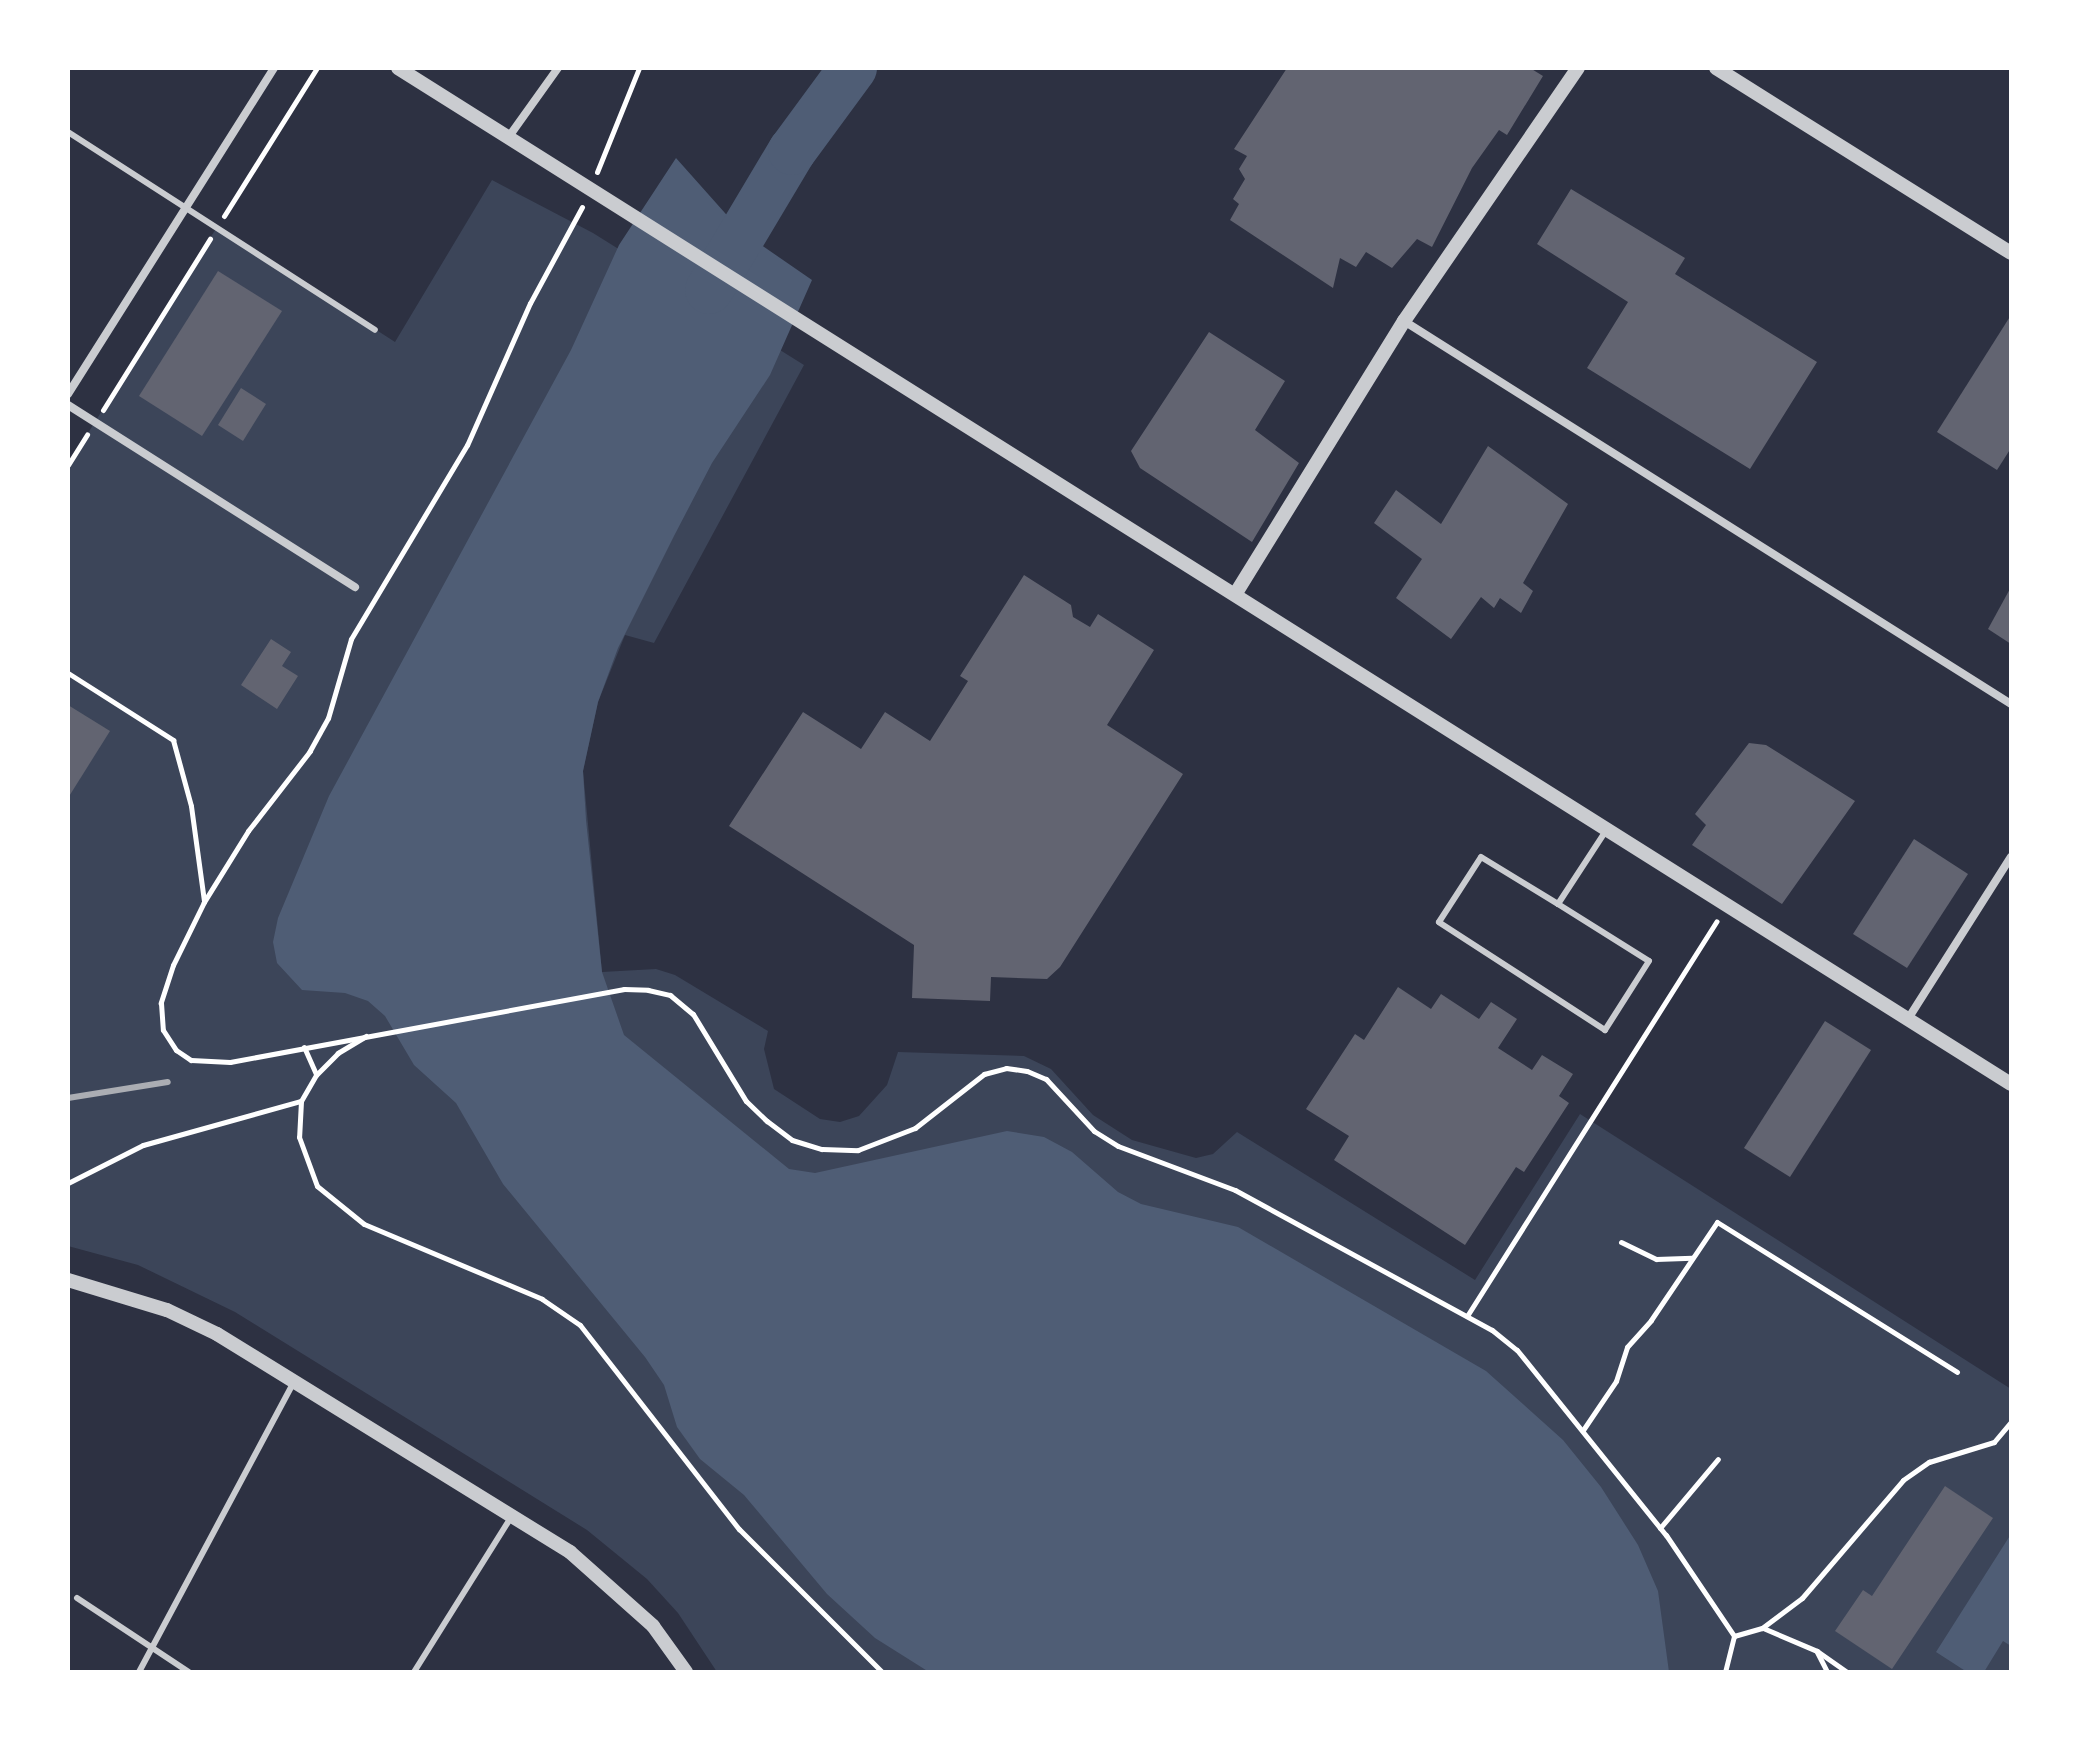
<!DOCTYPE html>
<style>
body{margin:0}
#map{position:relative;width:2079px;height:1740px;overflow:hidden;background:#2d3142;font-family:Karla,sans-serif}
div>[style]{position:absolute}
.green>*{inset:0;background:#3c4559}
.water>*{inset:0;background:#4f5d75}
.river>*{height:48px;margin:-24px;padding:0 24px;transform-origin:24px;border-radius:24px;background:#4f5d75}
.building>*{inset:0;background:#626471}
.path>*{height:5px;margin:-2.5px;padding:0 2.5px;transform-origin:2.5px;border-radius:2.5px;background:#fff}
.service>*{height:6px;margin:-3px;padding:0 3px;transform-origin:3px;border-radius:3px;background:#caccd0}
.minor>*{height:8px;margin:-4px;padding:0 4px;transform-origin:4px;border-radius:4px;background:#caccd0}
.tertiary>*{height:14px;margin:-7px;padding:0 7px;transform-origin:7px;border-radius:7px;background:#caccd0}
.rail>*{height:6px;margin:-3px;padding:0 3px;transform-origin:3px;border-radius:3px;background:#abadb3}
span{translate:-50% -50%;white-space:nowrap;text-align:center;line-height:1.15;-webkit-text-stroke:6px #fff;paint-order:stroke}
.frame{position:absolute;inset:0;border:70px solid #fff;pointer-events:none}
</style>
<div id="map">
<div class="green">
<i style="clip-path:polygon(492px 180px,593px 233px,804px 365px,654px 643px,625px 635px,598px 702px,583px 771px,602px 972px,656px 969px,675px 975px,768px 1031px,764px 1049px,774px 1089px,820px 1119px,840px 1122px,859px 1116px,887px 1085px,898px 1052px,1024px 1056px,1051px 1069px,1093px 1115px,1132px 1140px,1196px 1158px,1213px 1154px,1237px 1132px,1475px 1280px,1580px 1114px,2011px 1389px,2011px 1672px,717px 1672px,678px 1613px,647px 1579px,587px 1530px,235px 1312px,138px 1265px,68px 1246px,68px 465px,217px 227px,395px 342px)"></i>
</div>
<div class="water">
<i style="clip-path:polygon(676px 158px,741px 231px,812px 280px,770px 375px,712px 463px,674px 536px,618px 648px,598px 702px,583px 771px,586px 820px,602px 972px,624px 1035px,789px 1169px,815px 1173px,1007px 1131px,1044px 1137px,1072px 1152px,1118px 1192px,1141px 1204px,1238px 1227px,1486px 1371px,1563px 1440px,1601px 1487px,1638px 1545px,1658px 1591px,1669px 1672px,929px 1672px,875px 1638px,827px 1594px,744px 1495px,700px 1459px,677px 1427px,664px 1385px,645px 1357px,503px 1184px,456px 1103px,414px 1065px,385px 1016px,368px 1001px,345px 993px,302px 990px,277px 963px,273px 942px,278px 918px,329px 796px,571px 350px,619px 245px)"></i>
<i style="clip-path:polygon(2011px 1534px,2011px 1646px,2003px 1641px,1984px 1672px,1967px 1672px,1936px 1652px)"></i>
</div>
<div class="river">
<i style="left:709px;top:290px;width:162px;rotate:-59.2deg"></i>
<i style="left:792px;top:151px;width:103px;rotate:-53.7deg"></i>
</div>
<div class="building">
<i style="clip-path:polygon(1287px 68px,1530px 68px,1543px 76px,1507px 135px,1499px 130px,1472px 168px,1432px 247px,1417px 239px,1392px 268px,1366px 252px,1356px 267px,1340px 258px,1333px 288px,1230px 220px,1239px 204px,1233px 199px,1245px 179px,1239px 169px,1247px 156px,1234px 149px)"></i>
<i style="clip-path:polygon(1571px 189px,1685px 258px,1675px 274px,1817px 362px,1750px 469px,1587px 368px,1628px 302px,1537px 244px)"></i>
<i style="clip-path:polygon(218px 271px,282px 311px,202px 436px,139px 396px)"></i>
<i style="clip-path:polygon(2011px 315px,2011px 448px,1997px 470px,1937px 432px)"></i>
<i style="clip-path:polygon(1209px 332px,1285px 381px,1255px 430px,1299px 463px,1252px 542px,1140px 468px,1131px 451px)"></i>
<i style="clip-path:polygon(241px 388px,266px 404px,243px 441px,218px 425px)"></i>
<i style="clip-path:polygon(1488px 446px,1568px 504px,1523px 583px,1533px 591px,1521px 613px,1500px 598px,1494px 608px,1481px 597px,1451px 639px,1396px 598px,1422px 559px,1374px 523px,1396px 490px,1441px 524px)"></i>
<i style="clip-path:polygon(1024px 575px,1071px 605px,1073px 617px,1090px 627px,1098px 614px,1154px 650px,1107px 725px,1183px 774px,1060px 967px,1047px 979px,991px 977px,990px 1001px,912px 998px,914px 945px,729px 826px,803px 712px,861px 749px,885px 712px,930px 741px,968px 681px,960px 676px)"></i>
<i style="clip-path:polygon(2011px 587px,2011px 644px,1988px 629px)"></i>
<i style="clip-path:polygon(271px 639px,291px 652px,282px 666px,298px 676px,277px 709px,241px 685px)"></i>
<i style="clip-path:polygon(68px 705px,110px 731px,68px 798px)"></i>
<i style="clip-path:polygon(1749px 743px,1766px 745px,1855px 801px,1782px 904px,1692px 845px,1706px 825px,1695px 814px)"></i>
<i style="clip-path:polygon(1914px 839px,1968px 874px,1907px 968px,1853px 934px)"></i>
<i style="clip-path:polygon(1398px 987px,1431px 1009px,1441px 994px,1479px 1019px,1491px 1002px,1517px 1019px,1498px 1048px,1532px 1070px,1542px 1055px,1573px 1074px,1559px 1096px,1569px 1103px,1524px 1172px,1516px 1167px,1465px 1245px,1334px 1160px,1349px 1136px,1306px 1109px,1355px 1034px,1364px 1040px)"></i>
<i style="clip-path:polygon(1825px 1021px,1871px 1050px,1790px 1177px,1744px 1148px)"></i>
<i style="clip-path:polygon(1945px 1486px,1993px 1518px,1892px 1669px,1835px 1631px,1863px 1590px,1872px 1596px)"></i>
</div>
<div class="path">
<i style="left:597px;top:172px;width:112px;rotate:-68deg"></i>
<i style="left:582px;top:207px;width:109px;rotate:118.4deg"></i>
<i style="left:530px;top:303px;width:155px;rotate:113.9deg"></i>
<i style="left:467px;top:445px;width:226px;rotate:120.9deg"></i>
<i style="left:351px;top:639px;width:82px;rotate:106.2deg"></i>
<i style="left:328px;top:718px;width:38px;rotate:119deg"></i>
<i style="left:310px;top:751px;width:101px;rotate:127.8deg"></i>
<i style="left:248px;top:831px;width:84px;rotate:121.8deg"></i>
<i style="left:204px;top:902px;width:70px;rotate:116.2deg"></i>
<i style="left:173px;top:965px;width:40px;rotate:108deg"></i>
<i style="left:161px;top:1003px;width:27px;rotate:86deg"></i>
<i style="left:163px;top:1030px;width:24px;rotate:57deg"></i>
<i style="left:176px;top:1050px;width:18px;rotate:34deg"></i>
<i style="left:191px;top:1060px;width:39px;rotate:3deg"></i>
<i style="left:230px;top:1062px;width:401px;rotate:-10.5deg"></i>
<i style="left:624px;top:989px;width:24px;rotate:2deg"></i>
<i style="left:648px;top:990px;width:23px;rotate:13deg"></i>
<i style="left:670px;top:995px;width:30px;rotate:40deg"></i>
<i style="left:693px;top:1014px;width:102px;rotate:58.7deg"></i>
<i style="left:746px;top:1101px;width:29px;rotate:44deg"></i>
<i style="left:767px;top:1121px;width:31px;rotate:37deg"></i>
<i style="left:792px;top:1140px;width:31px;rotate:17deg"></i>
<i style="left:822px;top:1149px;width:36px;rotate:2deg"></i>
<i style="left:858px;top:1150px;width:61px;rotate:-21.1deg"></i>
<i style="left:915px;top:1128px;width:88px;rotate:-38deg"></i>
<i style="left:984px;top:1074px;width:23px;rotate:-15deg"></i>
<i style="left:1006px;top:1068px;width:21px;rotate:8deg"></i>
<i style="left:1027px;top:1071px;width:21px;rotate:23deg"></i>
<i style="left:1046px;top:1079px;width:71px;rotate:47.3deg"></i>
<i style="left:1094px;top:1131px;width:28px;rotate:32deg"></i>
<i style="left:1118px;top:1146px;width:125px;rotate:20.6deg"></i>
<i style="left:1235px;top:1190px;width:293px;rotate:28.6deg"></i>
<i style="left:1492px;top:1330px;width:32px;rotate:39deg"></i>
<i style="left:1517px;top:1350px;width:238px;rotate:51.2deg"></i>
<i style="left:1666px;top:1535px;width:122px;rotate:56deg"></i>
<i style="left:1734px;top:1636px;width:37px;rotate:104deg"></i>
<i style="left:224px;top:216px;width:175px;rotate:-57.9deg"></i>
<i style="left:103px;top:410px;width:202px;rotate:-58deg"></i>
<i style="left:68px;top:465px;width:36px;rotate:-58deg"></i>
<i style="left:68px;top:673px;width:125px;rotate:32.5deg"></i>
<i style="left:173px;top:740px;width:68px;rotate:74.7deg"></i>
<i style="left:191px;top:806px;width:96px;rotate:82.2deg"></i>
<i style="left:366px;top:1036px;width:33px;rotate:149deg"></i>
<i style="left:338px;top:1053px;width:31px;rotate:135deg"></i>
<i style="left:316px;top:1075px;width:30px;rotate:120deg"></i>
<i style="left:301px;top:1101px;width:36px;rotate:93deg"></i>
<i style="left:299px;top:1137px;width:52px;rotate:69.8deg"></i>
<i style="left:317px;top:1186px;width:60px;rotate:39deg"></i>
<i style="left:364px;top:1224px;width:193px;rotate:22.8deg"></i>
<i style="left:542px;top:1299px;width:46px;rotate:34.4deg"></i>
<i style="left:580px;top:1325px;width:259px;rotate:52.1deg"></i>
<i style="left:739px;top:1529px;width:202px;rotate:45deg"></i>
<i style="left:304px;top:1047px;width:30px;rotate:66deg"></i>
<i style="left:68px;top:1183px;width:84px;rotate:-26.9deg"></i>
<i style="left:143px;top:1145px;width:164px;rotate:-15.6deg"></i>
<i style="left:1621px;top:1242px;width:39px;rotate:26deg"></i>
<i style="left:1656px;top:1259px;width:36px;rotate:-2deg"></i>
<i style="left:1467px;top:1316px;width:467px;rotate:-57.7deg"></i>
<i style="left:1583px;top:1430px;width:59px;rotate:-56deg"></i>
<i style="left:1616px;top:1381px;width:36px;rotate:-72deg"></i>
<i style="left:1627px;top:1347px;width:36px;rotate:-48deg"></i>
<i style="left:1651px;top:1320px;width:118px;rotate:-56deg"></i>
<i style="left:1717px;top:1222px;width:283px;rotate:32deg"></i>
<i style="left:1660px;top:1528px;width:90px;rotate:-50deg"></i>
<i style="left:1763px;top:1628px;width:59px;rotate:23.1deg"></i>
<i style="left:1817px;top:1651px;width:37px;rotate:35deg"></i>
<i style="left:1734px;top:1636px;width:29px;rotate:-16deg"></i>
<i style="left:1762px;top:1628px;width:50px;rotate:-36.9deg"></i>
<i style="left:1802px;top:1598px;width:155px;rotate:-49.4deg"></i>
<i style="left:1903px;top:1480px;width:32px;rotate:-35deg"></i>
<i style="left:1929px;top:1462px;width:68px;rotate:-17.1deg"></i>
<i style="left:1994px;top:1442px;width:26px;rotate:-50deg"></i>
<i style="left:1817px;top:1652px;width:22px;rotate:63deg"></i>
</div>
<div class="service">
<i style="left:68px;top:132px;width:365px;rotate:32.8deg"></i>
<i style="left:1558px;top:904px;width:107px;rotate:32.1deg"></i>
<i style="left:1649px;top:961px;width:82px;rotate:122.5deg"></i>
<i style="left:1605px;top:1030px;width:198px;rotate:-147deg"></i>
<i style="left:1439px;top:922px;width:77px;rotate:-57.1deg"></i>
<i style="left:1481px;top:857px;width:90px;rotate:31.4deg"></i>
<i style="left:1558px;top:904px;width:90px;rotate:-56.8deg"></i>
<i style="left:77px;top:1598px;width:134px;rotate:33.5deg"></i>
<i style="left:139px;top:1672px;width:329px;rotate:-61.9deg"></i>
<i style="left:414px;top:1672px;width:184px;rotate:-57.9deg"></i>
</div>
<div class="minor">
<i style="left:508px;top:138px;width:86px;rotate:-54.5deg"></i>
<i style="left:1404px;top:321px;width:718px;rotate:32.25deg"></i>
<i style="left:68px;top:394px;width:386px;rotate:-57.7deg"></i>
<i style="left:68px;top:405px;width:340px;rotate:32.4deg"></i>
<i style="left:1908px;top:1019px;width:192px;rotate:-57.6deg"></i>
</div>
<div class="tertiary">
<i style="left:398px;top:68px;width:1906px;rotate:32.21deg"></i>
<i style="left:1716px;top:68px;width:348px;rotate:32.1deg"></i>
<i style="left:1236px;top:593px;width:320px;rotate:-58.3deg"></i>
<i style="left:1404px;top:321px;width:307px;rotate:-55.5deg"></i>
<i style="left:68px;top:1280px;width:103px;rotate:16.9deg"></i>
<i style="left:167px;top:1310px;width:55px;rotate:25.6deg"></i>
<i style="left:217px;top:1334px;width:415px;rotate:31.7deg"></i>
<i style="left:570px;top:1552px;width:111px;rotate:41.7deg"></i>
<i style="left:653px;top:1626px;width:57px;rotate:54.3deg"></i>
</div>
<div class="rail">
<i style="left:68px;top:1098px;width:101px;rotate:-9.1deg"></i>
</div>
<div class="frame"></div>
</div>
